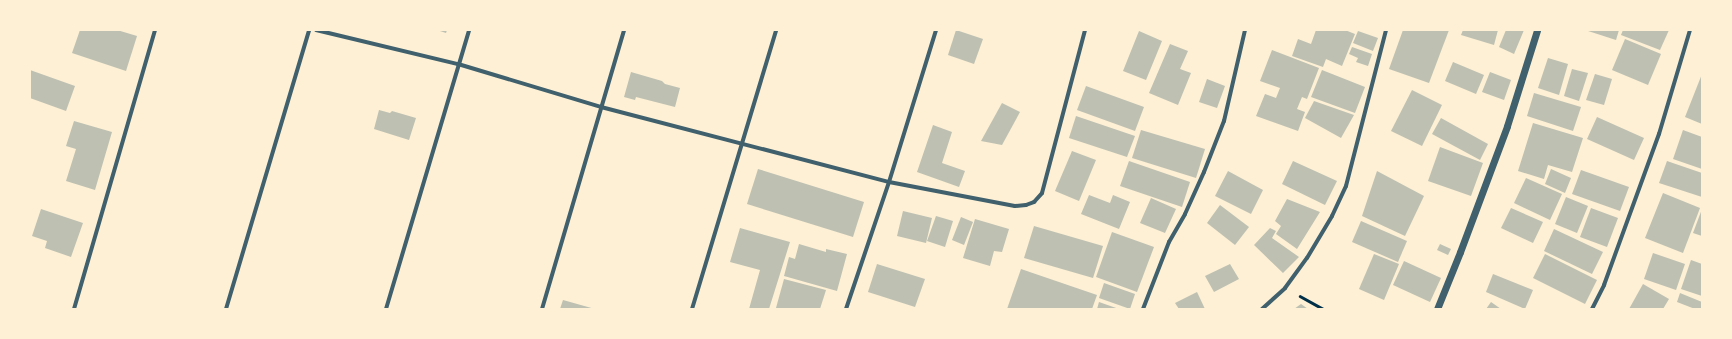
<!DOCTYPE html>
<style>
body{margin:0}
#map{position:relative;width:1732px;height:339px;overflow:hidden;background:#fdf0d5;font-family:Literata,serif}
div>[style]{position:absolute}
.building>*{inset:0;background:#bec0b2}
.path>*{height:2.5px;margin:-1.25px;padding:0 1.25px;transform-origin:1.25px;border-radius:1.25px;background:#003049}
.minor>*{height:4px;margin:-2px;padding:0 2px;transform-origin:2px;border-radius:2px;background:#3f606c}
.tertiary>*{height:7px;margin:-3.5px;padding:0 3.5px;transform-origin:3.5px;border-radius:3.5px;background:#3f606c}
span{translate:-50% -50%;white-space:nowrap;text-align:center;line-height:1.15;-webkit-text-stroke:3px #fdf0d5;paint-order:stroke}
.frame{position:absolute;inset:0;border:31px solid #fdf0d5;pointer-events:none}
</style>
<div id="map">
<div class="building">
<i style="clip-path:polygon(80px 30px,117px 30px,137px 36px,126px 71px,72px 53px)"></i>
<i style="clip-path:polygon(437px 30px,447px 30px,446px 33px)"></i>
<i style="clip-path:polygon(956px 30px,983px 39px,974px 64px,948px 55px)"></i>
<i style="clip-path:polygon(1316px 30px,1345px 30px,1355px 34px,1342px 66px,1326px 59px,1323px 67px,1292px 56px,1298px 39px,1311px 44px)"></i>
<i style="clip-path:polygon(1403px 30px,1449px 30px,1429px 83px,1389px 69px)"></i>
<i style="clip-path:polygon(1463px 30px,1498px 30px,1494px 45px,1461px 35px)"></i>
<i style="clip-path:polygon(1506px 30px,1524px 30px,1514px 54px,1499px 47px)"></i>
<i style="clip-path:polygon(1585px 30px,1619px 30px,1616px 40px)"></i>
<i style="clip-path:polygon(1623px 30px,1669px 30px,1660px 50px,1621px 35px)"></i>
<i style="clip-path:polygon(1139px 31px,1162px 41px,1146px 80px,1123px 71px)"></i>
<i style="clip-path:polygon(1358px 31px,1378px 38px,1373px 51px,1353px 43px)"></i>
<i style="clip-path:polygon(1625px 39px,1661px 54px,1648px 85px,1612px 70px)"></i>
<i style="clip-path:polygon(1170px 44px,1188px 51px,1180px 69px,1191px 73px,1178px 105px,1149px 93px)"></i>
<i style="clip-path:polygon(1352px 47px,1372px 54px,1368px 66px,1356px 62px,1358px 58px,1349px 54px)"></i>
<i style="clip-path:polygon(1272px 50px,1319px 68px,1307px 99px,1302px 97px,1297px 109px,1305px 112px,1298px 131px,1256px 116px,1265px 94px,1276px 98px,1280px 88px,1260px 81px)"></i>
<i style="clip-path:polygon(1548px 58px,1568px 64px,1559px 95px,1538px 88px)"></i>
<i style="clip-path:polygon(1453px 62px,1484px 75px,1476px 94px,1445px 81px)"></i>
<i style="clip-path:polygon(1572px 69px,1588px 73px,1579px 101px,1564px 96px)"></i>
<i style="clip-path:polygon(30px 70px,75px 86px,66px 111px,30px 98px)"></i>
<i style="clip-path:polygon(1322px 70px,1365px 87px,1355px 113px,1311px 97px)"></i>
<i style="clip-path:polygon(631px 72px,662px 81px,665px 84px,680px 88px,675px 107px,636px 97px,635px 100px,624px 97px)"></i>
<i style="clip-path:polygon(1490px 72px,1511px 80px,1504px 100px,1482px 92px)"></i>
<i style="clip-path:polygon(1595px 74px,1612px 79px,1604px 105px,1586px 100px)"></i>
<i style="clip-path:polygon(1702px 74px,1702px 124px,1685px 117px)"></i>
<i style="clip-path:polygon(1207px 79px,1225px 86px,1217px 108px,1199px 102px)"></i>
<i style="clip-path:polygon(1086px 86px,1144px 107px,1135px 131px,1077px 110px)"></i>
<i style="clip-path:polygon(1412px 90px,1442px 105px,1422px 146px,1391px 131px)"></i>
<i style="clip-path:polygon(1534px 93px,1581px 107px,1573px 131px,1527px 116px)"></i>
<i style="clip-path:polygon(1314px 101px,1354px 115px,1341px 138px,1305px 118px)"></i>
<i style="clip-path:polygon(1002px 103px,1020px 112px,1002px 145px,981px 141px)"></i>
<i style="clip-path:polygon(379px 110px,390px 113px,392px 111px,416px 118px,409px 140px,374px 129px)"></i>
<i style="clip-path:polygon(1076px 116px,1135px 136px,1127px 157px,1069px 138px)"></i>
<i style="clip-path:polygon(1597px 117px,1644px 138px,1634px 160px,1587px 139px)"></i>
<i style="clip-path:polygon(1441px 118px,1488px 144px,1480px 160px,1432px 134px)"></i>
<i style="clip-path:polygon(74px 121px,112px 132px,95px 190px,66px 181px,76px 149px,66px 146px)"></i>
<i style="clip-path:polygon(1533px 123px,1583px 138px,1572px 172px,1548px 165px,1544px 179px,1518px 171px)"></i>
<i style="clip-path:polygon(933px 125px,952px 132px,942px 163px,965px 171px,959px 187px,917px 172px)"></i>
<i style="clip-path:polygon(1141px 130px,1205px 149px,1196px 178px,1132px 158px)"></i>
<i style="clip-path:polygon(1683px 130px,1702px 137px,1702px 169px,1673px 159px)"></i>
<i style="clip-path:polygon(1440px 147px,1483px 163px,1471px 196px,1428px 181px)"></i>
<i style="clip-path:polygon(1072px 151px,1096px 160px,1079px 201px,1055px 191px)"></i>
<i style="clip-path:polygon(1129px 161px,1190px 182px,1182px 207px,1120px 186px)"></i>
<i style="clip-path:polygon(1293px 161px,1337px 181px,1325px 205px,1282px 184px)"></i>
<i style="clip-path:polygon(1667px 161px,1702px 173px,1702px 197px,1659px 183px)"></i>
<i style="clip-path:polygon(758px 169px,864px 202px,853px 237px,747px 204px)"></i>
<i style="clip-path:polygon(1551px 169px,1571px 178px,1565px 193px,1545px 184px)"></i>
<i style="clip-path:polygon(1581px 170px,1629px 187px,1620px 211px,1572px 194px)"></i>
<i style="clip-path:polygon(1228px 171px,1263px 190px,1251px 214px,1215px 196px)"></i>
<i style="clip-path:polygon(1377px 171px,1424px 196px,1405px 236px,1362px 216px)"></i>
<i style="clip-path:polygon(1526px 178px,1562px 194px,1550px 220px,1514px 203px)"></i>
<i style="clip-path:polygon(1663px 193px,1700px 208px,1683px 253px,1645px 238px)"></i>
<i style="clip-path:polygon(1089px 195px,1110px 203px,1113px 195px,1130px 202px,1119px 229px,1081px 214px)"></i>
<i style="clip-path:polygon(1566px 197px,1588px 206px,1577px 233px,1555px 224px)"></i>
<i style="clip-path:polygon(1151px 198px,1176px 209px,1165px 233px,1140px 223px)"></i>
<i style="clip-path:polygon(1287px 199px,1320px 212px,1297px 249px,1276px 234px,1281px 226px,1275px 221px)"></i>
<i style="clip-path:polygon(1220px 205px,1249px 227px,1235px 245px,1207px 223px)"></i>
<i style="clip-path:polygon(1511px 208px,1543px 222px,1533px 243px,1501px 228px)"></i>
<i style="clip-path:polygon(1591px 208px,1618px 218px,1607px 247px,1580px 237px)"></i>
<i style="clip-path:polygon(41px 209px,83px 223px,71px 257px,45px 248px,47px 241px,32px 236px)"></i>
<i style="clip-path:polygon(1702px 209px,1702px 236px,1693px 233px)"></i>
<i style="clip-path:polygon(903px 211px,932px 218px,926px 243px,897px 236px)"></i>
<i style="clip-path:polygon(936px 216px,953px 221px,945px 247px,927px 241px)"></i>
<i style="clip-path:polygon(961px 217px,973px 222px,964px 245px,952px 240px)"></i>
<i style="clip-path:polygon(975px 219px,1009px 229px,1002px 252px,994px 251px,990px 266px,963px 258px)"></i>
<i style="clip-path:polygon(1361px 221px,1407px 241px,1398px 262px,1352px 242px)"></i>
<i style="clip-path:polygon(1034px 226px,1103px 246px,1093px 278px,1024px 258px)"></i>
<i style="clip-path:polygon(740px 228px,790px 242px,769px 309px,749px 309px,760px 270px,730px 262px)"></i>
<i style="clip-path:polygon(1270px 228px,1276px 231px,1272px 238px,1299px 257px,1283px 273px,1254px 245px)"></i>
<i style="clip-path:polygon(1554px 229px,1603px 252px,1592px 274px,1544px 251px)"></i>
<i style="clip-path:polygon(1112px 232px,1154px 247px,1137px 292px,1096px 277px)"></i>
<i style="clip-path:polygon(799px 244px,826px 252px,826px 249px,847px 254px,837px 291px,784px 276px,789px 257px,795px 259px)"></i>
<i style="clip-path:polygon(1440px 244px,1451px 249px,1448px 255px,1437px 250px)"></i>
<i style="clip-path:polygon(1653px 253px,1685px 264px,1676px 290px,1644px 279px)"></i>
<i style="clip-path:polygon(1374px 254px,1399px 264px,1384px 300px,1359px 289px)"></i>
<i style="clip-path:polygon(1545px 254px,1597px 280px,1585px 304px,1533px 278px)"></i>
<i style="clip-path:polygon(1691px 260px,1702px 264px,1702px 296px,1681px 289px)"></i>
<i style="clip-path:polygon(1404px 261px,1441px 278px,1430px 302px,1393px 285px)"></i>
<i style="clip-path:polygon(877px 264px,925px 279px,915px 307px,868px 292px)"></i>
<i style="clip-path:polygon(1230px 264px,1239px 279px,1214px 292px,1205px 276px)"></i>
<i style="clip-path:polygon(1021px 269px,1097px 295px,1092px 309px,1007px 309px)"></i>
<i style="clip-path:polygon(1493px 274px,1533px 290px,1525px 309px,1486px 292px)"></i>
<i style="clip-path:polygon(784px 279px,826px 290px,820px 309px,776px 308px)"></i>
<i style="clip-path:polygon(1104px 283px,1135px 294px,1130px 309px,1099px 298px)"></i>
<i style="clip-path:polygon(1643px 284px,1669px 299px,1663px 309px,1629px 309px)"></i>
<i style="clip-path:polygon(1197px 292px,1205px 309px,1179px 309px,1175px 303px)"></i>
<i style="clip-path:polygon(1680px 293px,1702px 302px,1702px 309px,1695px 309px,1677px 302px)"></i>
<i style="clip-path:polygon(563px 300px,595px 309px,560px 309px)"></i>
<i style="clip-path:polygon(1099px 302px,1119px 309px,1097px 309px)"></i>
<i style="clip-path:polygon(1491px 302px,1501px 309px,1486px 309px)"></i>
<i style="clip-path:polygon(1301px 304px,1308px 309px,1294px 309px)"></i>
</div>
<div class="path">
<i style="left:1300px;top:296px;width:26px;rotate:29deg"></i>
</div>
<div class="minor">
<i style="left:316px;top:30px;width:146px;rotate:13.5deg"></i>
<i style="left:458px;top:64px;width:149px;rotate:16.7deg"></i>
<i style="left:601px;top:107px;width:298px;rotate:14.6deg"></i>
<i style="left:889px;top:182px;width:128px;rotate:10.8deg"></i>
<i style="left:1015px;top:206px;width:11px;rotate:-5deg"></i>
<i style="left:1026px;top:205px;width:9px;rotate:-21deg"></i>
<i style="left:1034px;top:202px;width:12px;rotate:-48deg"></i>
<i style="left:1042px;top:193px;width:169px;rotate:-75.2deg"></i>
<i style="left:74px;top:309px;width:291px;rotate:-73.8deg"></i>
<i style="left:226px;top:309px;width:291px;rotate:-73.4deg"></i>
<i style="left:386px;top:309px;width:291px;rotate:-73.4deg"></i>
<i style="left:542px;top:309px;width:291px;rotate:-73.6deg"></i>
<i style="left:692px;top:309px;width:291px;rotate:-73.2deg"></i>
<i style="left:846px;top:309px;width:134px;rotate:-71.3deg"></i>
<i style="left:889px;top:182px;width:159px;rotate:-72.8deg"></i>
<i style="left:1143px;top:309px;width:72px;rotate:-68.8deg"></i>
<i style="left:1169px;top:242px;width:32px;rotate:-60deg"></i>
<i style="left:1185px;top:214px;width:46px;rotate:-65.7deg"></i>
<i style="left:1204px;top:172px;width:55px;rotate:-68.6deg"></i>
<i style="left:1224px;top:121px;width:93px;rotate:-77deg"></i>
<i style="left:1262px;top:309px;width:31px;rotate:-42deg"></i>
<i style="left:1285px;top:288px;width:37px;rotate:-54deg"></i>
<i style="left:1307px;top:258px;width:49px;rotate:-59.2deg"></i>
<i style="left:1332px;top:216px;width:33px;rotate:-65deg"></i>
<i style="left:1346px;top:186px;width:161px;rotate:-75.6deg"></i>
<i style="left:1592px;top:309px;width:27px;rotate:-63deg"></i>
<i style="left:1604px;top:285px;width:161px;rotate:-70deg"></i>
<i style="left:1659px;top:134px;width:109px;rotate:-73.4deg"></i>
</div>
<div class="tertiary">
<i style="left:1437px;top:309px;width:61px;rotate:-68deg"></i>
<i style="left:1460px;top:252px;width:134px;rotate:-69.5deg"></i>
<i style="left:1507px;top:126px;width:101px;rotate:-72.6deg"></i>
</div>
<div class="frame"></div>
</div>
